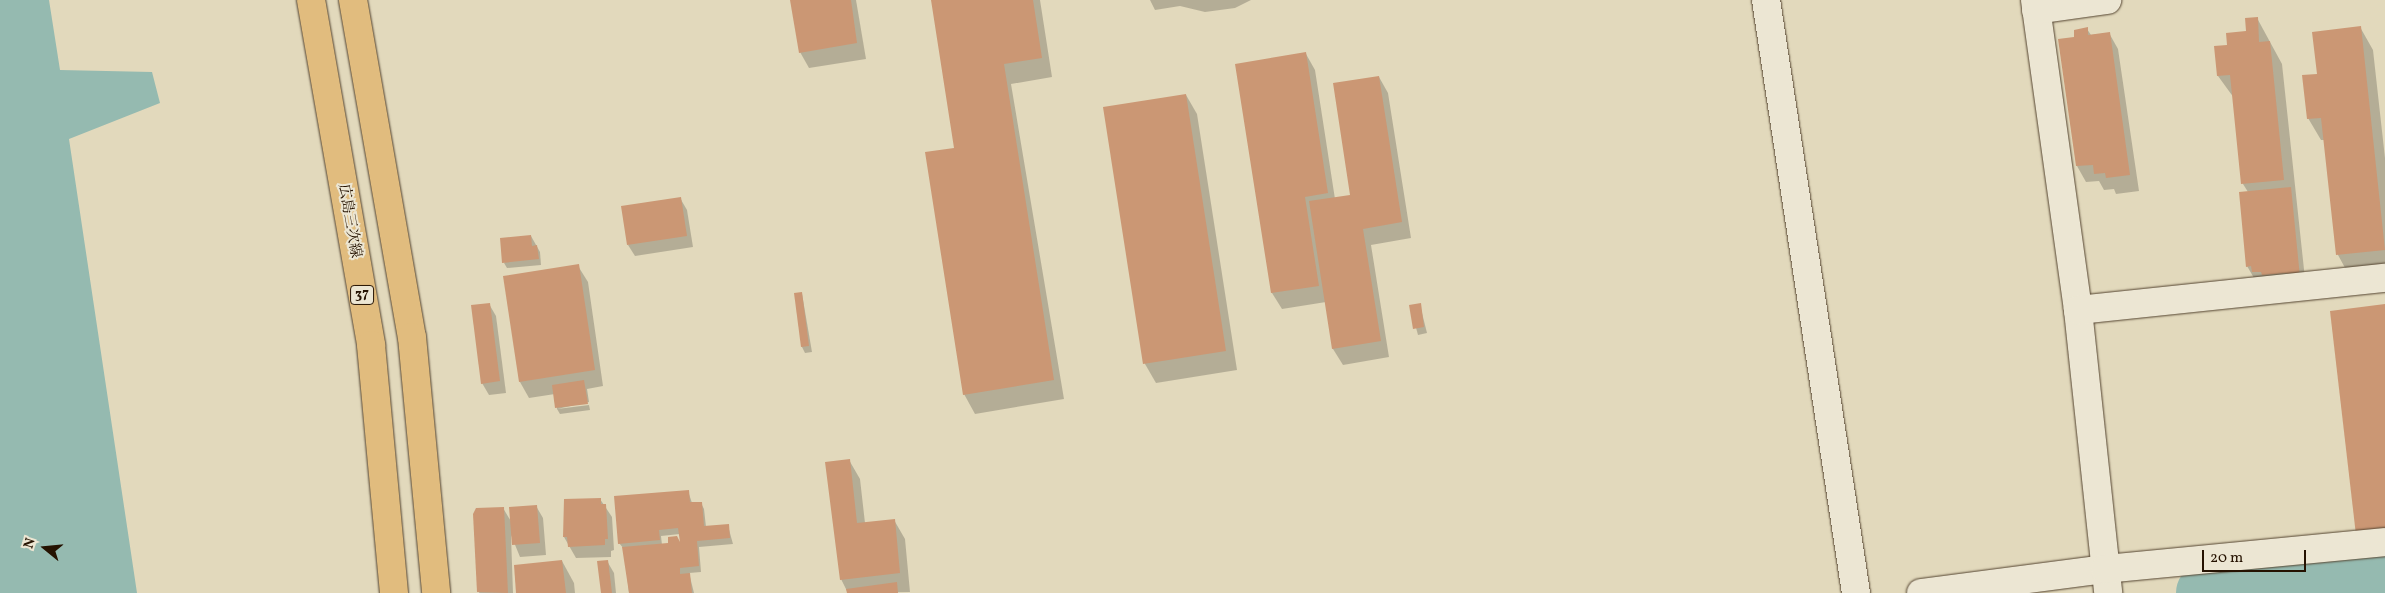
<!DOCTYPE html>
<meta charset="utf-8">
<style>
body{margin:0}
#map{position:relative;width:2385px;height:593px;overflow:hidden;background:#e2d9bc;font-family:Vollkorn,"Noto Serif JP",serif}
div>[style]{position:absolute}
.water>*{inset:0;background:#95bab0}
.shadow>*{inset:0;background:#0003}
.river>*{height:62px;margin:-31px;padding:0 31px;transform-origin:31px;border-radius:31px;background:#95bab0}
.building>*{inset:0;background:#cb9774}
.roads{filter:drop-shadow(0 0 1px #544430) drop-shadow(0 0 1px #544430)}
.minor>*{height:28px;margin:-14px;padding:0 14px;transform-origin:14px;border-radius:14px;background:#ece6d3}
.primary>*{height:28px;margin:-14px;padding:0 14px;transform-origin:14px;border-radius:14px;background:#e1bc7e}
span{translate:-50% -50%;white-space:nowrap;text-align:center;line-height:1.15;-webkit-text-stroke:4px #ece6d3;paint-order:stroke}
.shield-label span{padding:1px 4px;background:#ece6d3;border:1px solid;border-radius:4px;-webkit-text-stroke-width:0}
.shield-label{font-size:14px;color:#251201;font-weight:700}
.street-label{font-size:15px;color:#251201}
.north{position:absolute;left:20px;top:523px;width:50px;height:50px;-webkit-text-stroke:4px #ece6d3;paint-order:stroke;rotate:287deg;font-size:14px;font-weight:700;line-height:20px;text-align:center;color:#251201}
.north::after{content:'';display:block;margin:auto;width:18px;height:22px;background:#251201;clip-path:polygon(50% 0,100% 100%,50% 72%,0 100%)}
.scale{position:absolute;left:2202px;top:550px;width:104px;height:22px;box-sizing:border-box;border:2px solid #251201;border-top:0;padding-left:6px;font-size:15px;line-height:18px;white-space:nowrap;color:#251201;-webkit-text-stroke:4px #ece6d3;paint-order:stroke}
</style>
<div id="map">
<div class="water">
<i style="clip-path:polygon(0 0,49px 0,60px 70px,152px 72px,160px 103px,69px 139px,137px 593px,0 593px)"></i>
</div>
<div class="shadow">
<i style="clip-path:polygon(791px 0,856px 0,866px 59px,809px 68px,800px 52px)"></i>
<i style="clip-path:polygon(932px 0,1040px 0,1052px 77px,1011px 84px,1064px 399px,975px 414px,964px 394px,955px 149px)"></i>
<i style="clip-path:polygon(1150px 0,1251px 0,1235px 8px,1205px 12px,1180px 6px,1155px 10px)"></i>
<i style="clip-path:polygon(2257px 18px,2282px 64px,2306px 288px,2254px 278px,2247px 266px,2248px 192px,2243px 184px,2234px 98px,2218px 76px,2215px 47px,2228px 46px,2247px 32px)"></i>
<i style="clip-path:polygon(2360px 27px,2373px 50px,2385px 158px,2385px 273px,2350px 277px,2338px 255px,2325px 140px,2321px 140px,2308px 118px,2318px 75px)"></i>
<i style="clip-path:polygon(2087px 29px,2091px 35px,2109px 33px,2118px 49px,2139px 191px,2116px 194px,2114px 189px,2104px 190px,2099px 181px,2086px 182px,2077px 166px,2076px 38px)"></i>
<i style="clip-path:polygon(1306px 54px,1315px 70px,1335px 199px,1352px 196px,1379px 77px,1388px 93px,1411px 238px,1371px 245px,1389px 357px,1343px 365px,1333px 349px,1326px 302px,1282px 309px,1272px 293px,1237px 65px)"></i>
<i style="clip-path:polygon(1186px 95px,1197px 114px,1237px 370px,1156px 383px,1145px 364px,1104px 108px)"></i>
<i style="clip-path:polygon(680px 198px,687px 210px,693px 247px,635px 256px,628px 245px)"></i>
<i style="clip-path:polygon(531px 236px,540px 252px,541px 265px,507px 268px,504px 263px)"></i>
<i style="clip-path:polygon(578px 266px,588px 282px,603px 386px,587px 389px,589px 402px,557px 409px,555px 394px,529px 398px,520px 382px,505px 277px)"></i>
<i style="clip-path:polygon(802px 294px,812px 352px,805px 353px,802px 347px)"></i>
<i style="clip-path:polygon(489px 304px,496px 316px,506px 393px,489px 395px,482px 383px)"></i>
<i style="clip-path:polygon(1420px 305px,1427px 333px,1418px 335px,1410px 306px)"></i>
<i style="clip-path:polygon(589px 405px,590px 410px,560px 414px,557px 409px)"></i>
<i style="clip-path:polygon(849px 460px,860px 479px,865px 523px,894px 520px,905px 539px,910px 592px,848px 593px,841px 579px)"></i>
<i style="clip-path:polygon(evenodd,688px 491px,692px 503px,701px 503px,704px 509px,706px 527px,728px 526px,733px 544px,699px 547px,701px 572px,689px 573px,694px 593px,629px 593px,624px 549px,619px 543px,688px 491px,680px 534px,681px 545px,662px 545px,661px 536px,680px 534px)"></i>
<i style="clip-path:polygon(600px 499px,612px 517px,614px 550px,611px 551px,611px 557px,576px 558px,564px 537px)"></i>
<i style="clip-path:polygon(536px 506px,543px 518px,546px 555px,520px 557px,511px 535px,513px 593px,479px 593px,503px 508px,512px 523px)"></i>
<i style="clip-path:polygon(562px 561px,574px 583px,575px 593px,518px 593px)"></i>
<i style="clip-path:polygon(607px 561px,614px 573px,616px 593px,603px 593px)"></i>
</div>
<div class="river">
<i style="left:2207px;top:593px;width:179px;rotate:-5.8deg"></i>
</div>
<div class="building">
<i style="clip-path:polygon(790px 0,851px 0,857px 43px,799px 53px)"></i>
<i style="clip-path:polygon(931px 0,1033px 0,1042px 58px,1004px 64px,1054px 380px,963px 395px,925px 152px,954px 148px)"></i>
<i style="clip-path:polygon(2258px 17px,2259px 42px,2270px 41px,2284px 180px,2241px 184px,2230px 75px,2217px 76px,2214px 46px,2227px 45px,2226px 33px,2246px 31px,2245px 18px)"></i>
<i style="clip-path:polygon(2361px 26px,2385px 250px,2336px 255px,2321px 118px,2307px 119px,2302px 75px,2317px 74px,2312px 32px)"></i>
<i style="clip-path:polygon(2088px 27px,2088px 35px,2110px 32px,2130px 175px,2106px 178px,2105px 173px,2094px 174px,2093px 165px,2076px 166px,2058px 39px,2074px 37px,2074px 30px)"></i>
<i style="clip-path:polygon(1306px 52px,1328px 193px,1305px 197px,1319px 286px,1271px 293px,1235px 64px)"></i>
<i style="clip-path:polygon(1379px 76px,1402px 222px,1363px 229px,1381px 341px,1332px 349px,1309px 201px,1350px 195px,1333px 83px)"></i>
<i style="clip-path:polygon(1186px 94px,1226px 351px,1143px 364px,1103px 107px)"></i>
<i style="clip-path:polygon(2291px 187px,2300px 277px,2287px 278px,2287px 273px,2262px 275px,2261px 272px,2252px 272px,2251px 266px,2246px 267px,2239px 192px)"></i>
<i style="clip-path:polygon(681px 197px,687px 236px,627px 245px,621px 206px)"></i>
<i style="clip-path:polygon(531px 235px,532px 246px,537px 245px,539px 259px,502px 263px,500px 238px)"></i>
<i style="clip-path:polygon(579px 264px,595px 370px,519px 382px,503px 276px)"></i>
<i style="clip-path:polygon(802px 292px,809px 346px,801px 347px,794px 293px)"></i>
<i style="clip-path:polygon(490px 303px,500px 381px,481px 384px,471px 305px)"></i>
<i style="clip-path:polygon(1421px 303px,1424px 327px,1413px 329px,1409px 305px)"></i>
<i style="clip-path:polygon(2385px 304px,2385px 532px,2356px 535px,2330px 311px)"></i>
<i style="clip-path:polygon(584px 380px,588px 404px,555px 408px,552px 385px)"></i>
<i style="clip-path:polygon(850px 459px,857px 523px,895px 519px,900px 573px,840px 580px,825px 462px)"></i>
<i style="clip-path:polygon(689px 490px,690px 502px,702px 502px,704px 526px,729px 524px,730px 538px,697px 541px,699px 566px,680px 568px,680px 574px,690px 573px,692px 593px,629px 593px,622px 547px,668px 543px,668px 537px,677px 536px,680px 542px,678px 528px,659px 530px,660px 540px,618px 544px,614px 496px)"></i>
<i style="clip-path:polygon(601px 498px,601px 504px,606px 504px,608px 539px,605px 539px,605px 545px,568px 547px,567px 537px,563px 537px,564px 499px)"></i>
<i style="clip-path:polygon(537px 505px,540px 543px,512px 545px,509px 507px)"></i>
<i style="clip-path:polygon(504px 507px,508px 593px,477px 592px,473px 514px,476px 508px)"></i>
<i style="clip-path:polygon(562px 560px,566px 593px,516px 593px,514px 565px)"></i>
<i style="clip-path:polygon(608px 560px,612px 593px,601px 593px,597px 561px)"></i>
<i style="clip-path:polygon(897px 582px,898px 593px,847px 593px,846px 589px)"></i>
</div>
<div class="roads">
<div class="minor">
<i style="left:1766px;top:0;width:600px;rotate:81.37deg"></i>
<i style="left:2035px;top:0;width:313px;rotate:82.1deg"></i>
<i style="left:2078px;top:310px;width:285px;rotate:83.9deg"></i>
<i style="left:2036px;top:10px;width:72px;rotate:-8deg"></i>
<i style="left:2078px;top:310px;width:309px;rotate:-6deg"></i>
<i style="left:1921px;top:593px;width:186px;rotate:-7.4deg"></i>
<i style="left:2105px;top:569px;width:281px;rotate:-5.5deg"></i>
</div>
<div class="primary">
<i style="left:311px;top:0;width:350px;rotate:80.1deg"></i>
<i style="left:371px;top:345px;width:249px;rotate:84.7deg"></i>
<i style="left:353px;top:0;width:342px;rotate:80.1deg"></i>
<i style="left:412px;top:337px;width:257px;rotate:84.6deg"></i>
</div>
</div>
<div class="shield-label">
<span style="left:362px;top:295px">37</span>
</div>
<div class="street-label">
<span style="left:349px;top:221px;rotate:80deg">広島三次線</span>
</div>
<div class="north">N</div>
<div class="scale">20 m</div>
</div>
